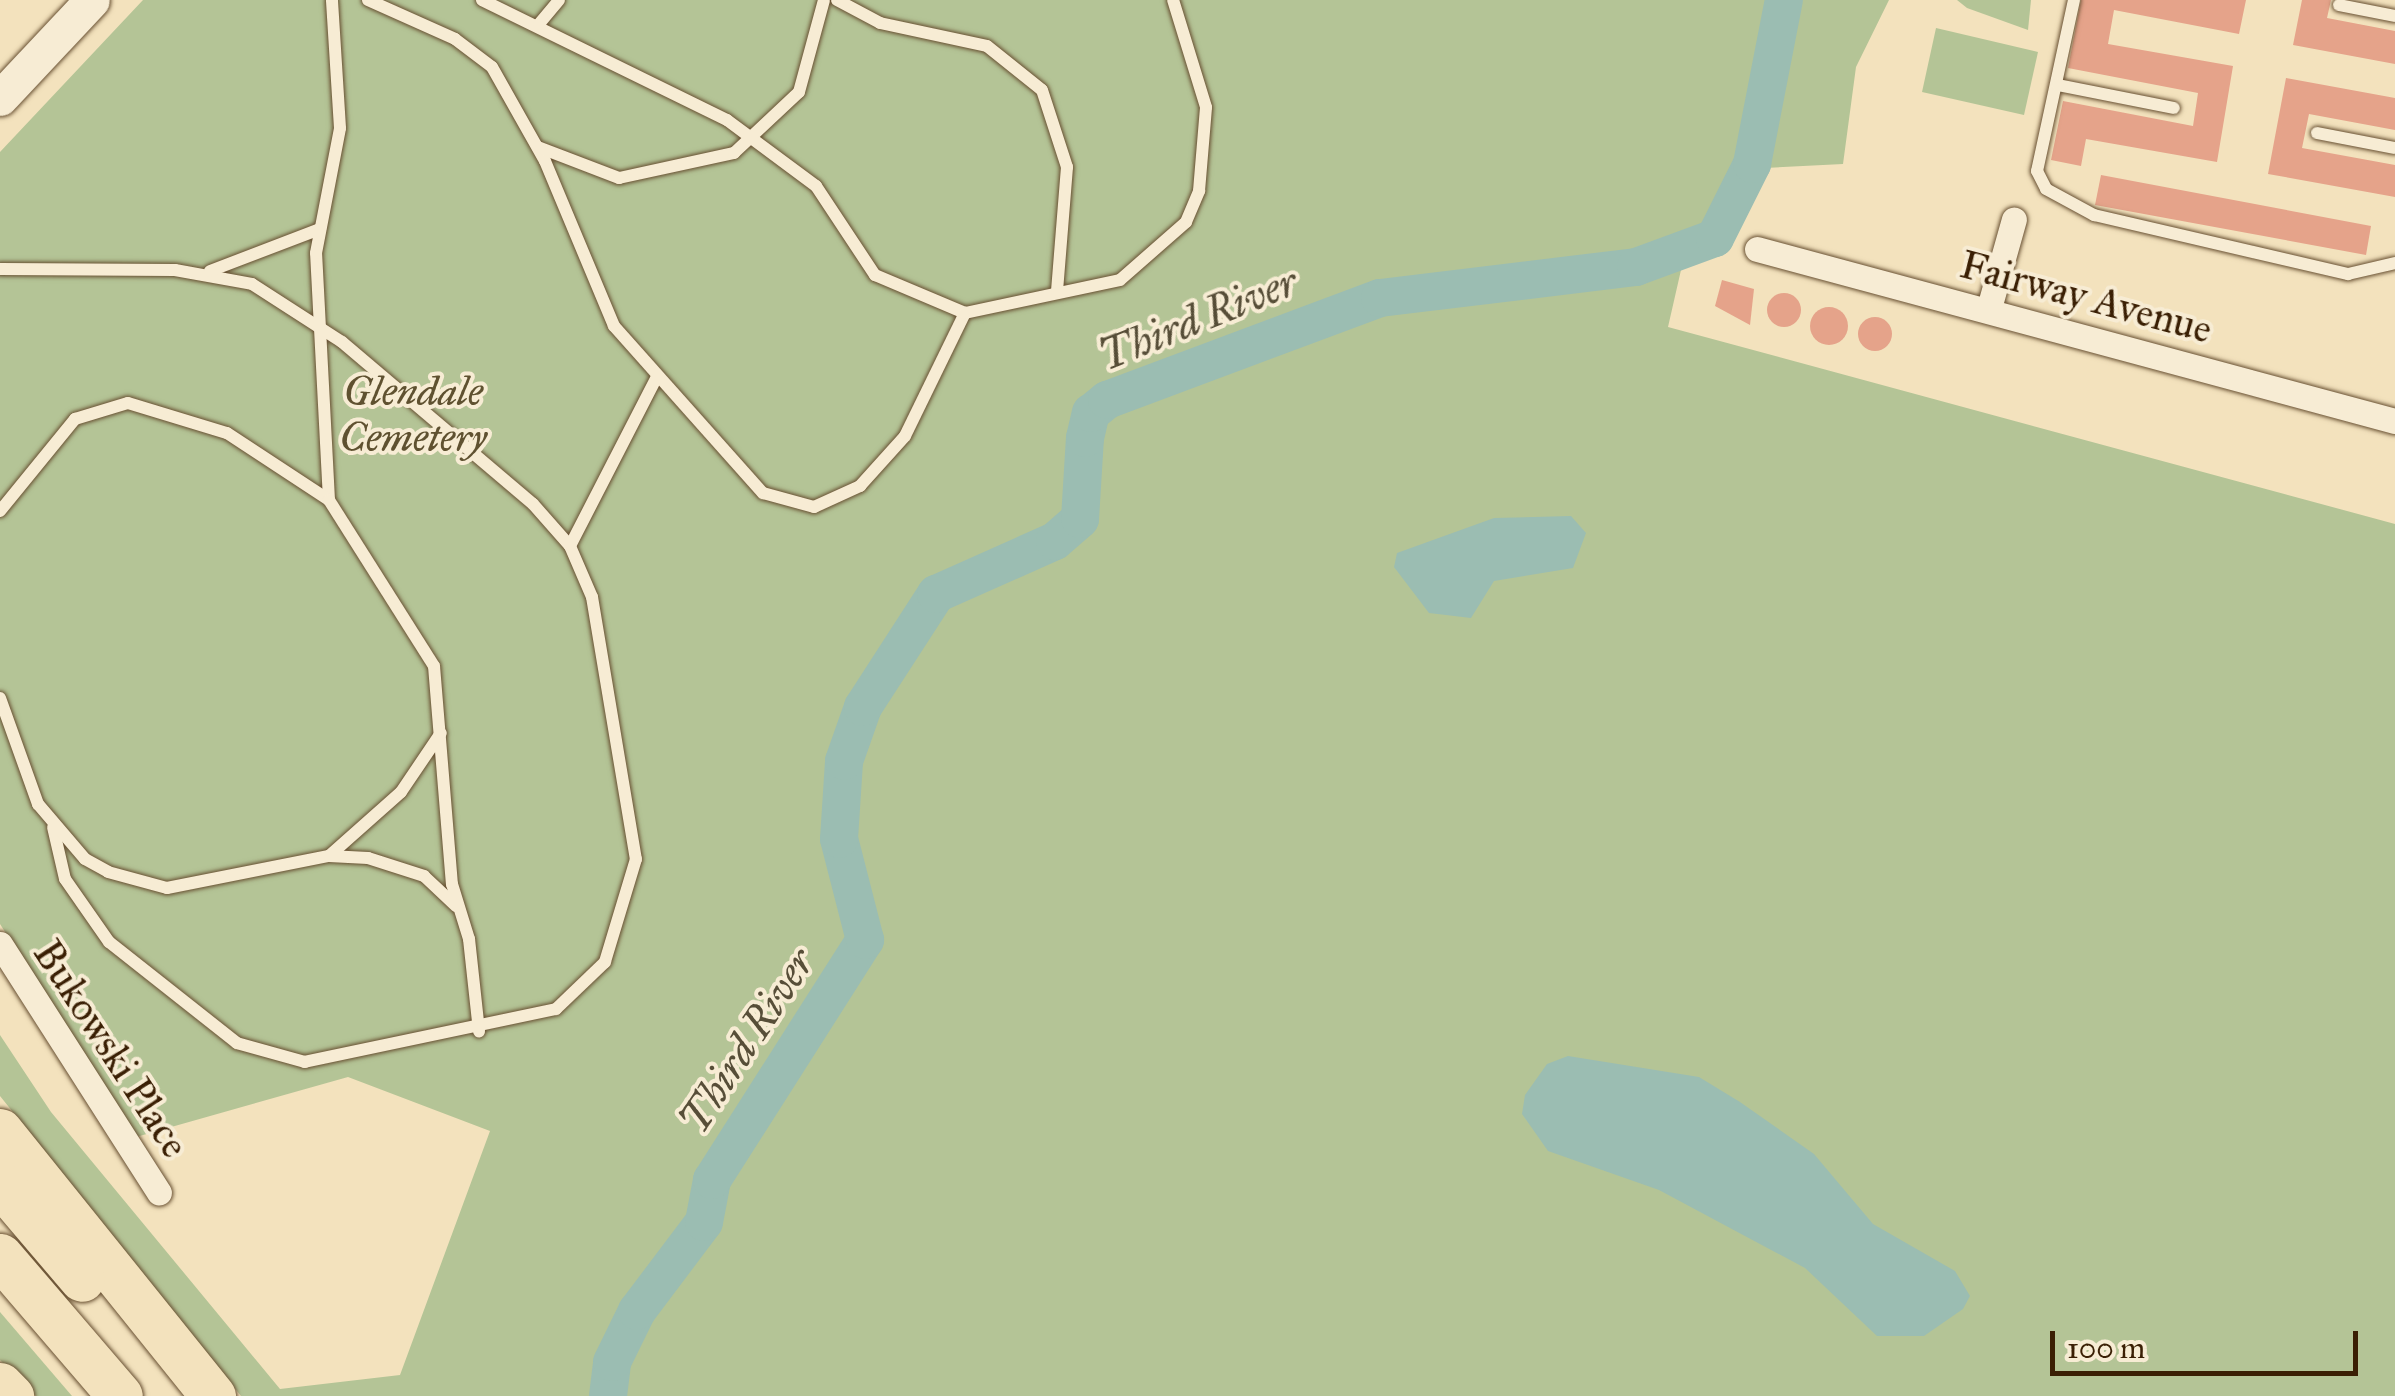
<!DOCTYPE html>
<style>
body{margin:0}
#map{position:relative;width:2395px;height:1396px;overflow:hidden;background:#f3e2bd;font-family:"IM FELL Great Primer",serif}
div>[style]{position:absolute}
.green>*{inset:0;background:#b4c496}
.water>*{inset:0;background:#9bbdb2}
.river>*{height:38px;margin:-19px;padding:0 19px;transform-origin:19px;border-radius:19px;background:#9bbdb2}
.building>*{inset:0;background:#e5a38a}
.round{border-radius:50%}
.roads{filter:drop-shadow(0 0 2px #685032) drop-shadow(0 0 2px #685032)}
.lane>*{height:12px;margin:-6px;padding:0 6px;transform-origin:6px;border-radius:6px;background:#f7ecd4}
.street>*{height:25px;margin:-12.5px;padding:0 12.5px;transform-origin:12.5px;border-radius:12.5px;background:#f7ecd4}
.secondary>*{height:35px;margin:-17.5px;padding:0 17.5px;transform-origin:17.5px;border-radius:17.5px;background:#f7ecd4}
.highway>*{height:45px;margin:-22.5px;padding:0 22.5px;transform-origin:22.5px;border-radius:22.5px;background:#f3e2bd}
span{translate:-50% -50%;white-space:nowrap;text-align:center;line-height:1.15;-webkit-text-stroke:8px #f7ecd4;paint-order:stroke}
.street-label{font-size:40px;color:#3a1f04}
.park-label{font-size:40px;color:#5f5130;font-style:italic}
.water-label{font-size:42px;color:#574e38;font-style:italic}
.scale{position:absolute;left:2050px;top:1331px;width:308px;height:45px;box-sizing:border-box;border:5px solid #3a1f04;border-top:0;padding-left:12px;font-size:30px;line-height:35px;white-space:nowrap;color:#3a1f04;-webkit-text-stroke:8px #f7ecd4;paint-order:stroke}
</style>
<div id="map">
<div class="green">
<i style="clip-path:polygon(143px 0,1889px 0,1856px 67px,1843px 164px,1765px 168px,1735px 231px,1681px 270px,1668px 327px,2395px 524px,2395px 1396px,241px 1396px,0 1096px,0 1035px,51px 1112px,280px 1389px,400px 1375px,490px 1131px,348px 1077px,136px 1137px,0 924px,0 152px)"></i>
<i style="clip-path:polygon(1957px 0,2031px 0,2028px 30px,1967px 8px)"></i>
<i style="clip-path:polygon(1936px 28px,2038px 52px,2024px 115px,1922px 92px)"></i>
<i style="clip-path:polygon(0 1312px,72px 1396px,36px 1396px,0 1360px)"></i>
</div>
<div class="water">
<i style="clip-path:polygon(1571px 516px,1586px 533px,1573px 568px,1494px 581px,1471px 618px,1429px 613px,1394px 567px,1397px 553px,1494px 518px)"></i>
<i style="clip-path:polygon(1568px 1056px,1699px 1077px,1740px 1102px,1814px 1154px,1873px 1224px,1955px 1271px,1970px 1296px,1963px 1309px,1924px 1336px,1877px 1336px,1805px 1268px,1659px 1190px,1548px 1151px,1522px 1114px,1525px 1095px,1547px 1064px)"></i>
</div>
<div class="river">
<i style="left:608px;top:1396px;width:34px;rotate:-83deg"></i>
<i style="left:612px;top:1362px;width:57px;rotate:-63.9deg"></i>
<i style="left:637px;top:1311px;width:111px;rotate:-53deg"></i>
<i style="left:704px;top:1222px;width:43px;rotate:-79.2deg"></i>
<i style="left:712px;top:1180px;width:285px;rotate:-57.5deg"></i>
<i style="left:865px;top:940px;width:104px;rotate:-104.4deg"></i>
<i style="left:839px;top:839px;width:78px;rotate:-86.3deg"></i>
<i style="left:844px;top:761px;width:57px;rotate:-70.6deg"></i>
<i style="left:863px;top:707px;width:135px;rotate:-57.1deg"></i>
<i style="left:936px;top:594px;width:130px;rotate:-24deg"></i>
<i style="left:1055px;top:541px;width:33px;rotate:-41deg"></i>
<i style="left:1080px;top:519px;width:81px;rotate:-86.5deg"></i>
<i style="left:1085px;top:438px;width:26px;rotate:-77deg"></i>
<i style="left:1091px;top:413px;width:21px;rotate:-39deg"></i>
<i style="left:1107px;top:400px;width:291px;rotate:-20.5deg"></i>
<i style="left:1380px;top:298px;width:258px;rotate:-6.9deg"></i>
<i style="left:1636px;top:267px;width:84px;rotate:-20.2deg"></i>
<i style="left:1715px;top:238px;width:83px;rotate:-63.4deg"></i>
<i style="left:1752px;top:164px;width:167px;rotate:-79deg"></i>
</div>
<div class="building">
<i style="clip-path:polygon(2081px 0,2246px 0,2239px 34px,2114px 10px,2108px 44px,2233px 66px,2217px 162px,2086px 139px,2081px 166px,2051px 160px,2063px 101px,2193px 126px,2198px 93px,2068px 68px)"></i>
<i style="clip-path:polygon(2302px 0,2331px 0,2327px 18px,2395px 31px,2395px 64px,2293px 45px)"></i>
<i style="clip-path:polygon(2286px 78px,2395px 98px,2395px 130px,2309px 114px,2302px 148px,2395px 165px,2395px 197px,2268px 174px)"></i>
<i style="clip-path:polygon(2101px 175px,2371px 226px,2366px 255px,2095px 205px)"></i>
<i style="clip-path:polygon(1722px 280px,1754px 289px,1750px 325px,1715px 306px)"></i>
<i class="round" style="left:1767px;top:293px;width:34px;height:34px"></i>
<i class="round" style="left:1810px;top:307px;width:38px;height:38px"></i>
<i class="round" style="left:1858px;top:317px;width:34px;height:34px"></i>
</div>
<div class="roads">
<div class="lane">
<i style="left:368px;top:0;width:95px;rotate:24.1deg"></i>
<i style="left:455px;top:39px;width:46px;rotate:37.1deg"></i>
<i style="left:492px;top:67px;width:108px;rotate:60.6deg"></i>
<i style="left:545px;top:161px;width:179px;rotate:67.3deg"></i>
<i style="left:614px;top:326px;width:224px;rotate:48.3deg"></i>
<i style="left:763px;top:493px;width:53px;rotate:15.4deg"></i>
<i style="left:814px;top:507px;width:51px;rotate:-24.5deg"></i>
<i style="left:860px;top:486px;width:67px;rotate:-48deg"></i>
<i style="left:905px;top:436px;width:137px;rotate:-64deg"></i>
<i style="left:482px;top:0;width:273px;rotate:26.1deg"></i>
<i style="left:727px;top:120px;width:111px;rotate:36.6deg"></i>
<i style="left:816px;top:186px;width:107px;rotate:56.5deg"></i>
<i style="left:875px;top:275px;width:98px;rotate:22.9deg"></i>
<i style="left:965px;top:313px;width:158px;rotate:-12deg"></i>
<i style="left:1120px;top:280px;width:88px;rotate:-41.3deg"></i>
<i style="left:1186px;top:222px;width:34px;rotate:-67deg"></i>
<i style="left:1199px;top:191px;width:84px;rotate:-85.2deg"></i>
<i style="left:1206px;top:107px;width:112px;rotate:-107.1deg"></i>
<i style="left:837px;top:0;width:49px;rotate:28.1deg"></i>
<i style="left:880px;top:23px;width:109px;rotate:12.1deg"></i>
<i style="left:987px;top:46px;width:70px;rotate:38.7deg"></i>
<i style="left:1042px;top:90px;width:81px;rotate:72deg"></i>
<i style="left:1067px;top:167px;width:125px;rotate:94.6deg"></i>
<i style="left:2074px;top:0;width:175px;rotate:102.2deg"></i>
<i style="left:2037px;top:171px;width:20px;rotate:63deg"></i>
<i style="left:2046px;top:189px;width:55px;rotate:28.4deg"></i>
<i style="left:2094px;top:215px;width:261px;rotate:13.1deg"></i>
<i style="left:2348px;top:274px;width:48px;rotate:-13.2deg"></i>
<i style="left:2339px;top:5px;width:57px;rotate:11.1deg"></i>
<i style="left:539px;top:24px;width:31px;rotate:-50deg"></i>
<i style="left:2058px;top:85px;width:118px;rotate:11.2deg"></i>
<i style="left:2317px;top:133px;width:79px;rotate:10.9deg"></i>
<i style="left:538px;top:147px;width:87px;rotate:20.9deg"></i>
<i style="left:619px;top:178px;width:118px;rotate:-12.3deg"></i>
<i style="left:734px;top:153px;width:89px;rotate:-43.2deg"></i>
<i style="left:799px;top:92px;width:95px;rotate:-74.8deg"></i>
<i style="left:0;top:269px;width:175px;rotate:0.3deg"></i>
<i style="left:175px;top:270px;width:78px;rotate:10.3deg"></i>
<i style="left:252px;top:284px;width:107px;rotate:32.8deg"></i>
<i style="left:342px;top:342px;width:250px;rotate:40.3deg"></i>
<i style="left:533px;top:504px;width:56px;rotate:48.6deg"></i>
<i style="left:570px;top:546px;width:56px;rotate:66.7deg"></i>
<i style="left:592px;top:597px;width:266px;rotate:80.5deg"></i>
<i style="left:636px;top:859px;width:108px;rotate:106.8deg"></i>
<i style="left:605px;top:962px;width:68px;rotate:136.2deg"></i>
<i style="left:556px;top:1009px;width:257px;rotate:168.1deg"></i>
<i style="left:305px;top:1062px;width:71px;rotate:-164.4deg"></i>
<i style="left:237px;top:1043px;width:163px;rotate:-141.7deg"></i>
<i style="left:109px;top:942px;width:77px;rotate:-124.9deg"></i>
<i style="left:65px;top:879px;width:53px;rotate:-103deg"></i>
<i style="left:210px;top:271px;width:118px;rotate:-20.9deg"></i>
<i style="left:329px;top:500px;width:247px;rotate:-93deg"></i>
<i style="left:316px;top:253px;width:127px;rotate:-79.1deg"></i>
<i style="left:340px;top:128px;width:128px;rotate:-93.6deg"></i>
<i style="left:0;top:511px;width:119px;rotate:-50.8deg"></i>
<i style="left:75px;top:419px;width:55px;rotate:-16.8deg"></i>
<i style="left:128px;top:403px;width:103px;rotate:16.9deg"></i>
<i style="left:227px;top:433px;width:122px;rotate:33.3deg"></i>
<i style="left:329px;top:500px;width:196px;rotate:57.7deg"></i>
<i style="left:434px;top:666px;width:219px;rotate:85.3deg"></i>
<i style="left:452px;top:884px;width:58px;rotate:72.8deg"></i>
<i style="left:469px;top:939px;width:93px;rotate:83.8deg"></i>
<i style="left:570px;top:546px;width:188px;rotate:-62.8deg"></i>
<i style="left:0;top:698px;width:113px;rotate:70.3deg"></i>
<i style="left:38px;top:804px;width:72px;rotate:49.5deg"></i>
<i style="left:85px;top:859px;width:26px;rotate:29deg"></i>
<i style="left:108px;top:872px;width:61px;rotate:15.2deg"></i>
<i style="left:167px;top:888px;width:165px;rotate:-11.2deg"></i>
<i style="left:329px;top:856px;width:39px;rotate:3deg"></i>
<i style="left:368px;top:858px;width:59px;rotate:17.8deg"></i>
<i style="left:424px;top:876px;width:44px;rotate:43.2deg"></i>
<i style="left:329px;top:856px;width:96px;rotate:-41.6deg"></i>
<i style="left:401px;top:792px;width:71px;rotate:-55.9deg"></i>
</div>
<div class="street">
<i style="left:1757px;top:249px;width:661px;rotate:15.09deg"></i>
<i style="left:1989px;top:308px;width:92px;rotate:-74.3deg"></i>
<i style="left:0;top:944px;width:295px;rotate:57.4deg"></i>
</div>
<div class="secondary">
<i style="left:0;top:98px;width:134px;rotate:-46.8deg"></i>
</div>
<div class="highway">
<i style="left:0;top:1131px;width:340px;rotate:51.2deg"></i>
<i style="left:0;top:1183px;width:126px;rotate:49.5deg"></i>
<i style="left:0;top:1256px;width:184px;rotate:49.4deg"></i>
<i style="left:0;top:1385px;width:16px;rotate:45deg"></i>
</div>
</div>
<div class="street-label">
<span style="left:2086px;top:297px;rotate:15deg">Fairway Avenue</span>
<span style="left:111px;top:1049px;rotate:57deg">Bukowski Place</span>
</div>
<div class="park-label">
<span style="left:413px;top:415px">Glendale<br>Cemetery</span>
</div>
<div class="water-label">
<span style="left:1198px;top:319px;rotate:-22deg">Third River</span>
<span style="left:747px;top:1041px;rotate:-57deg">Third River</span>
</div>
<div class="scale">100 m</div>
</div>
